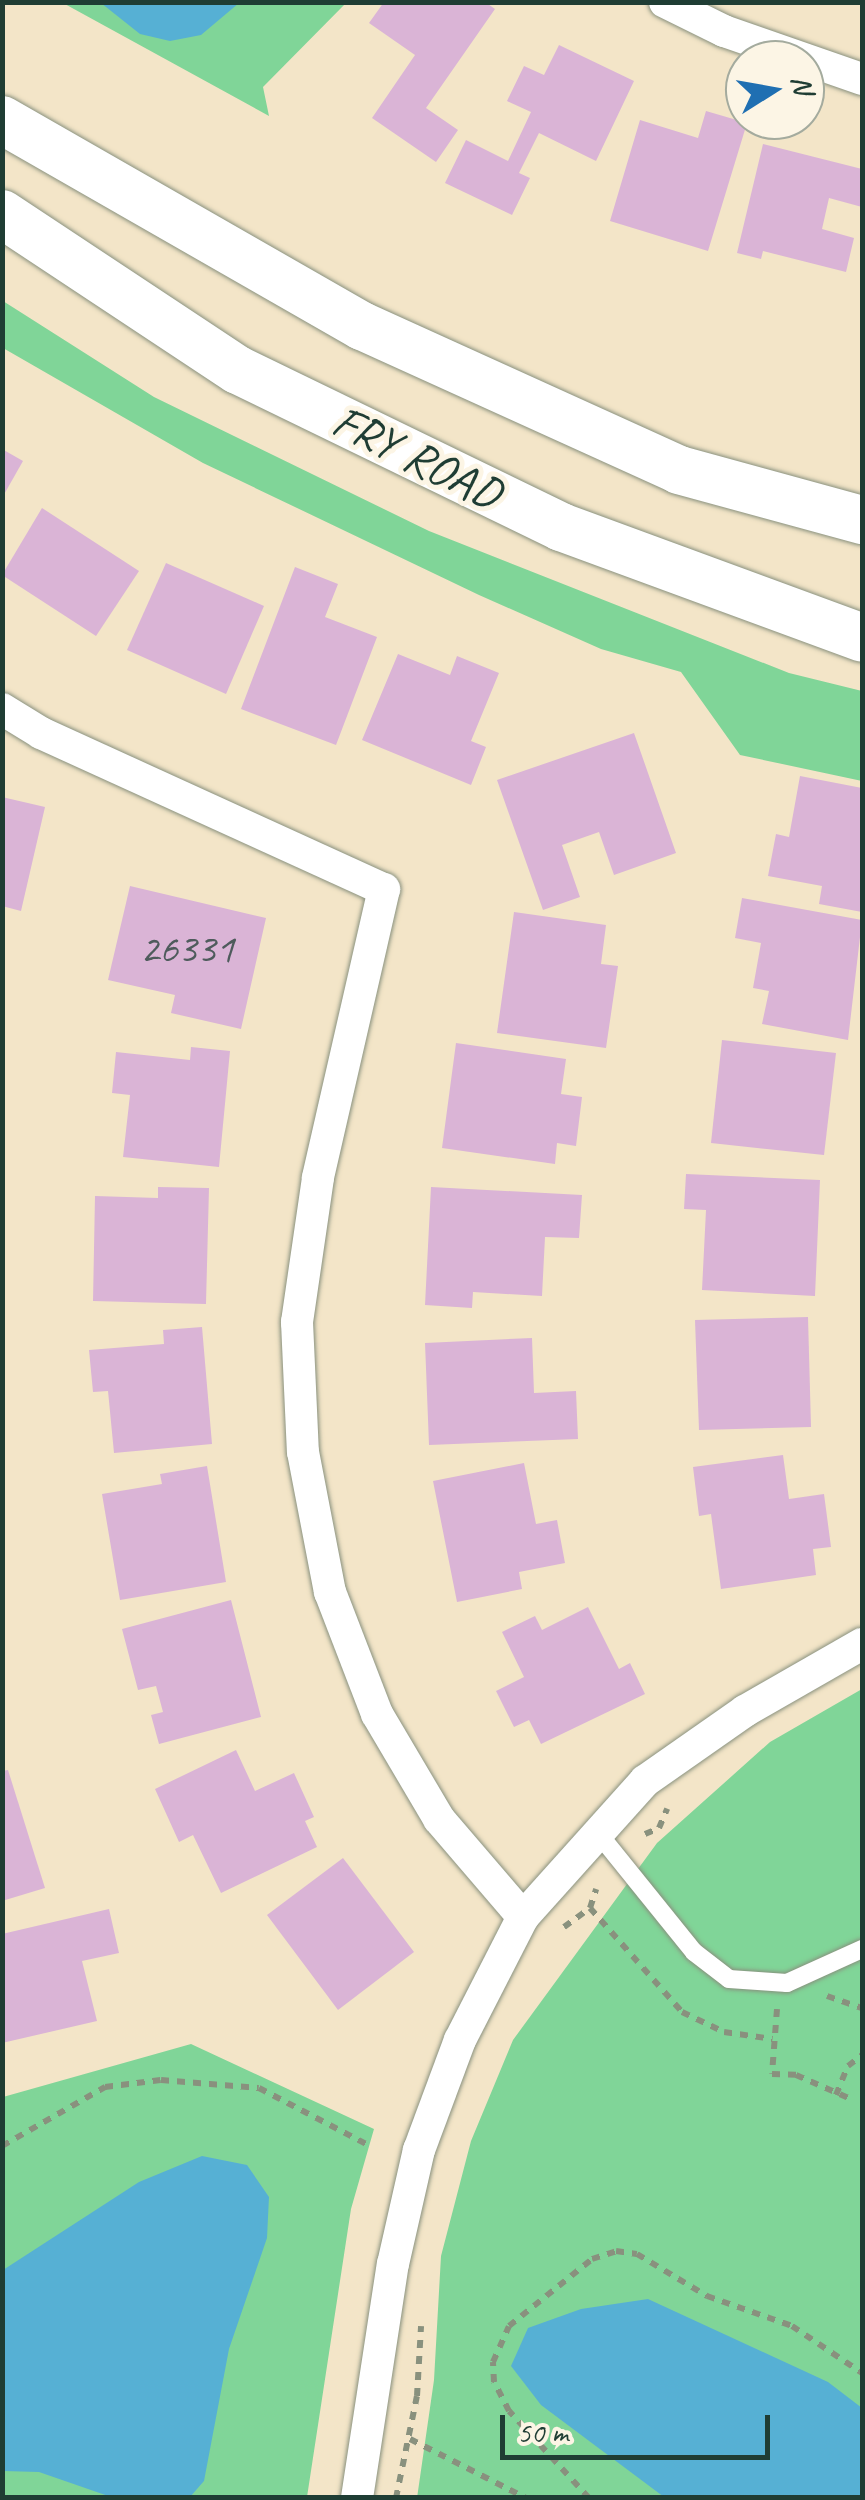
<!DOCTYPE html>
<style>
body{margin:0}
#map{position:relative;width:865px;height:2500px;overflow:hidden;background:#f3e5c8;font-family:Caveat,sans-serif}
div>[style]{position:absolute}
.green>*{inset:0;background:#80d598}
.water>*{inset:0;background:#56b0d4}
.building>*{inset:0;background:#dab4d6}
.path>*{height:6px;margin-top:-3px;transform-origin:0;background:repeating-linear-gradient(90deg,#89917e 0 8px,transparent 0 16px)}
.roads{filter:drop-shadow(0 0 2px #89917e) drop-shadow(0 0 2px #89917e)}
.lane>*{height:18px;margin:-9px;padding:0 9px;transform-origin:9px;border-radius:9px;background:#fff}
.street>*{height:32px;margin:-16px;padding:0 16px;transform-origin:16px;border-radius:16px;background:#fff}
.secondary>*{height:48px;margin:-24px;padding:0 24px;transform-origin:24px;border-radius:24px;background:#fff}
span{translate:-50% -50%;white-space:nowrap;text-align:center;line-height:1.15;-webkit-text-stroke:10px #fcf5e5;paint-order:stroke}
.number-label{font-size:42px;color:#4e5b5c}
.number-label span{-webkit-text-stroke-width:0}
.street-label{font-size:48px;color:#1f3d34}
.frame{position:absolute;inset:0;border:5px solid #1f3d34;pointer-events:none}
.north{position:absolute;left:725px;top:40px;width:100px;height:100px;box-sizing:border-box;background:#fcf5e5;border:2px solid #a4ab9e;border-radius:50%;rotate:79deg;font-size:28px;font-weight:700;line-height:40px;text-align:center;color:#1f3d34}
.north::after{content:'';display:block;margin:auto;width:35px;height:45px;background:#1f6fb2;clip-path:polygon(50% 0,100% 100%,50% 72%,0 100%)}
.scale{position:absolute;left:500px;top:2415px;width:270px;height:45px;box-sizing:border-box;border:5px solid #1f3d34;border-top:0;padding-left:12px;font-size:30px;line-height:35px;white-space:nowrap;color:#1f3d34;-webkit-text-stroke:8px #fcf5e5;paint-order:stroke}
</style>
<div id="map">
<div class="green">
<i style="clip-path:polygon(63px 3px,346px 3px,263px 87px,269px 116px)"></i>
<i style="clip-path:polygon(3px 301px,154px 397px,429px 531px,789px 673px,862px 691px,862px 781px,740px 755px,681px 672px,601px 649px,479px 595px,203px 463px,3px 348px)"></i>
<i style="clip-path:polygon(862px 1689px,862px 2497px,417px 2498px,434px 2380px,441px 2256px,471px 2141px,513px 2040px,657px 1843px,770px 1742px)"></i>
<i style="clip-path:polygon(191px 2044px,374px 2129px,351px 2209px,307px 2497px,3px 2498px,3px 2097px)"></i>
</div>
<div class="water">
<i style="clip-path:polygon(101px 3px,239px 3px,201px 35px,170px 41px,140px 34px)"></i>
<i style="clip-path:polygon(202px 2156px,247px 2165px,269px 2197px,267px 2238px,229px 2349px,204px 2481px,190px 2497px,114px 2498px,39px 2472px,3px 2471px,3px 2270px,139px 2182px)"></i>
<i style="clip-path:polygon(648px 2299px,828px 2382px,862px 2408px,862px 2497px,664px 2497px,541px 2405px,511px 2366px,528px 2328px,581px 2309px)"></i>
</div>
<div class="building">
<i style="clip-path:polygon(384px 2px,485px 2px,495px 9px,426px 108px,458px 130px,436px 162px,372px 118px,415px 55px,369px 23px)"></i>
<i style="clip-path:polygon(559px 45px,634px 81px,596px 161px,539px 133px,519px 173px,530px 178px,512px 215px,445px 183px,466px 140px,508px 161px,531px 112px,507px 101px,524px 66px,544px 75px)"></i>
<i style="clip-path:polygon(706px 111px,747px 123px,708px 251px,610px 221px,640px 120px,698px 138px)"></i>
<i style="clip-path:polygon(763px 144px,862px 169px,862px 207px,829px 198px,822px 229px,854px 238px,846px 272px,763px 251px,761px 259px,737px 253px)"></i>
<i style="clip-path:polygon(2px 449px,23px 461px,2px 498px)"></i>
<i style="clip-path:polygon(42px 508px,139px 571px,96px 636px,2px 575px)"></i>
<i style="clip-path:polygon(166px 563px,264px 606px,226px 694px,127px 650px)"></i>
<i style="clip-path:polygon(295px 567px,338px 584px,325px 617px,377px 637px,336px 745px,241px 709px)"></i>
<i style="clip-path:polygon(398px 654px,450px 675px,457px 656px,499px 673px,471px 741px,486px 747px,471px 785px,362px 740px)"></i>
<i style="clip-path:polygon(634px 733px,676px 853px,614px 875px,599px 832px,562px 845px,580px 897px,543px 910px,497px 780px)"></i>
<i style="clip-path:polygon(800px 776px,862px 788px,862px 912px,819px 904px,822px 886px,768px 876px,776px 834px,789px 837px)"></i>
<i style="clip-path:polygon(2px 797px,45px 807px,21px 911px,2px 906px)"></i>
<i style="clip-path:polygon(130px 886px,266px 918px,241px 1029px,171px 1013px,175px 995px,108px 980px)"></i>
<i style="clip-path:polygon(742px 898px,862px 920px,848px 1040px,762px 1024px,769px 991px,753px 988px,761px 943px,735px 938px)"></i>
<i style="clip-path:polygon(514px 912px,606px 925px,601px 964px,618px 966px,606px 1048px,497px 1033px)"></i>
<i style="clip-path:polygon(722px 1040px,836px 1053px,824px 1155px,711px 1143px)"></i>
<i style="clip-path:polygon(456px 1043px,566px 1059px,561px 1094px,582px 1097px,576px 1146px,557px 1143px,555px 1164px,442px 1148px)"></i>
<i style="clip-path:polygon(191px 1047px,230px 1051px,219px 1167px,123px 1157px,130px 1095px,112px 1093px,116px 1052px,190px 1060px)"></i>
<i style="clip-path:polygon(686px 1174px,820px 1180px,815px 1296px,702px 1290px,706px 1210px,684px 1209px)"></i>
<i style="clip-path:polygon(158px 1187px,209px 1188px,206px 1304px,93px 1301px,95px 1196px,158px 1198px)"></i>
<i style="clip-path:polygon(431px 1187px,582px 1195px,579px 1238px,545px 1237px,542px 1296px,473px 1292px,472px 1308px,425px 1305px)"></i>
<i style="clip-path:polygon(808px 1317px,811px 1427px,699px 1430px,695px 1320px)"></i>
<i style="clip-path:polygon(202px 1327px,212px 1444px,114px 1453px,108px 1391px,93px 1392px,89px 1350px,164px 1344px,163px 1330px)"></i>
<i style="clip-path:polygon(532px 1338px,534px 1393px,576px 1391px,578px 1439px,429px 1445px,425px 1343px)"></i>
<i style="clip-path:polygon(783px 1455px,789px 1499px,824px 1494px,831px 1547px,813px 1549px,816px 1575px,721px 1589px,711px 1514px,699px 1516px,693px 1467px)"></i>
<i style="clip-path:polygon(524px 1463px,536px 1524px,557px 1520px,565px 1563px,519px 1572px,522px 1589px,457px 1602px,433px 1481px)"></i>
<i style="clip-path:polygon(207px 1466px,226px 1582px,120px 1600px,102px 1494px,162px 1484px,160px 1474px)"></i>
<i style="clip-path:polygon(231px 1600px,261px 1717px,159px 1744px,151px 1715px,163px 1712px,156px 1686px,138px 1690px,122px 1629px)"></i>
<i style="clip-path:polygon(588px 1607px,619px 1669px,630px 1663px,645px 1694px,541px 1744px,529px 1720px,514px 1727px,496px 1691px,524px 1677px,502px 1632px,535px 1616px,542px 1630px)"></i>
<i style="clip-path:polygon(236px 1750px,255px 1791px,294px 1773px,314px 1817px,305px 1821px,317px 1847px,221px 1893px,193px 1835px,179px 1842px,155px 1789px)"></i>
<i style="clip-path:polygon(8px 1770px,45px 1888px,2px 1901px,2px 1771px)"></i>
<i style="clip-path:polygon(343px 1858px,414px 1952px,338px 2010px,267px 1915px)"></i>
<i style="clip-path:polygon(109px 1909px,119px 1953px,82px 1961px,97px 2021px,2px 2043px,2px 1934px)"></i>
</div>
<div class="path">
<i style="left:645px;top:1834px;width:15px;rotate:-23deg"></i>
<i style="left:659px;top:1828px;width:21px;rotate:-67deg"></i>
<i style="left:590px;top:1908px;width:139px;rotate:48.5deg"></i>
<i style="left:682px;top:2012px;width:47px;rotate:25.5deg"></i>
<i style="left:724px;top:2032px;width:49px;rotate:8.3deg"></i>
<i style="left:564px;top:1927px;width:32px;rotate:-36deg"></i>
<i style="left:590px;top:1908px;width:20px;rotate:-72deg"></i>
<i style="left:827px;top:1996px;width:37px;rotate:19deg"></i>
<i style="left:777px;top:2009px;width:65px;rotate:94.4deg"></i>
<i style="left:772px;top:2074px;width:24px;rotate:2deg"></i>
<i style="left:796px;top:2075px;width:58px;rotate:23.5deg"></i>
<i style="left:836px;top:2095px;width:31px;rotate:-68deg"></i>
<i style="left:848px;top:2066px;width:18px;rotate:-38deg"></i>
<i style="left:2px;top:2146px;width:119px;rotate:-29.8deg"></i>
<i style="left:105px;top:2087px;width:56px;rotate:-7.1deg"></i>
<i style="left:161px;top:2080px;width:98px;rotate:4.7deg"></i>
<i style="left:259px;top:2088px;width:125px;rotate:27.6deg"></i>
<i style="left:410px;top:2439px;width:130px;rotate:27deg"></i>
<i style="left:396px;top:2498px;width:104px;rotate:-78.4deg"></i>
<i style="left:417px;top:2396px;width:70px;rotate:-86.7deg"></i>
<i style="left:589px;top:2498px;width:118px;rotate:-132.6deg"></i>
<i style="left:509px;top:2411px;width:33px;rotate:-117deg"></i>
<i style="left:494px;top:2382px;width:20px;rotate:-93deg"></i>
<i style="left:493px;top:2362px;width:39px;rotate:-66deg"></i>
<i style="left:509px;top:2326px;width:107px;rotate:-38.9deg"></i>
<i style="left:592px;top:2259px;width:25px;rotate:-18deg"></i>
<i style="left:616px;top:2251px;width:21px;rotate:8deg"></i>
<i style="left:637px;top:2254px;width:82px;rotate:31deg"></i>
<i style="left:707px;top:2296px;width:90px;rotate:19.4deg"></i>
<i style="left:792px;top:2326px;width:84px;rotate:33.9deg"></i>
</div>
<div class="roads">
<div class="lane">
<i style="left:598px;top:1833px;width:153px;rotate:51.1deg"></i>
<i style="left:694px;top:1952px;width:44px;rotate:37.6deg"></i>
<i style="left:729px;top:1979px;width:58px;rotate:3.9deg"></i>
<i style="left:787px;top:1983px;width:82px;rotate:-24.4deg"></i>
</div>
<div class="street">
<i style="left:665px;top:2px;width:66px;rotate:26.2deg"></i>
<i style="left:724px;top:31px;width:146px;rotate:19.2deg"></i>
<i style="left:2px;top:709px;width:46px;rotate:31.6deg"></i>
<i style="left:41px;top:733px;width:377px;rotate:24.5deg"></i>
<i style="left:384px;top:889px;width:296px;rotate:102.9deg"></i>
<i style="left:318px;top:1178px;width:146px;rotate:98.3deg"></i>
<i style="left:297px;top:1322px;width:130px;rotate:87.4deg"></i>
<i style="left:303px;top:1452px;width:143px;rotate:79.1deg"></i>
<i style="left:330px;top:1592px;width:131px;rotate:68.9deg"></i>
<i style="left:377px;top:1714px;width:122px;rotate:59.4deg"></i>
<i style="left:439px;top:1819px;width:129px;rotate:49.4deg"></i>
<i style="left:357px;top:2498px;width:237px;rotate:-81.3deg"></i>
<i style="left:393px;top:2264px;width:117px;rotate:-77.2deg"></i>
<i style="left:419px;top:2150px;width:117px;rotate:-69.6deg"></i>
<i style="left:460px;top:2040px;width:138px;rotate:-62.9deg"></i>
<i style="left:523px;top:1917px;width:183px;rotate:-48.1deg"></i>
<i style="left:645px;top:1781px;width:122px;rotate:-35deg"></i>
<i style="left:745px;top:1711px;width:135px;rotate:-29.8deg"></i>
</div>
<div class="secondary">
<i style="left:2px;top:120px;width:415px;rotate:29.8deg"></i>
<i style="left:362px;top:326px;width:348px;rotate:24.4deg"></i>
<i style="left:679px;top:470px;width:190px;rotate:15.3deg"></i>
<i style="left:2px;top:214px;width:283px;rotate:33.5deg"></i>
<i style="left:238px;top:370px;width:359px;rotate:25.9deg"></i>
<i style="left:561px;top:527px;width:321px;rotate:20.2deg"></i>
</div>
</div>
<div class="number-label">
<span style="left:187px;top:949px">26331</span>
</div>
<div class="street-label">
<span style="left:417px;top:457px;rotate:26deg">FRY ROAD</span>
</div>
<div class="frame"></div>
<div class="north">N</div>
<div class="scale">50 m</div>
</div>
